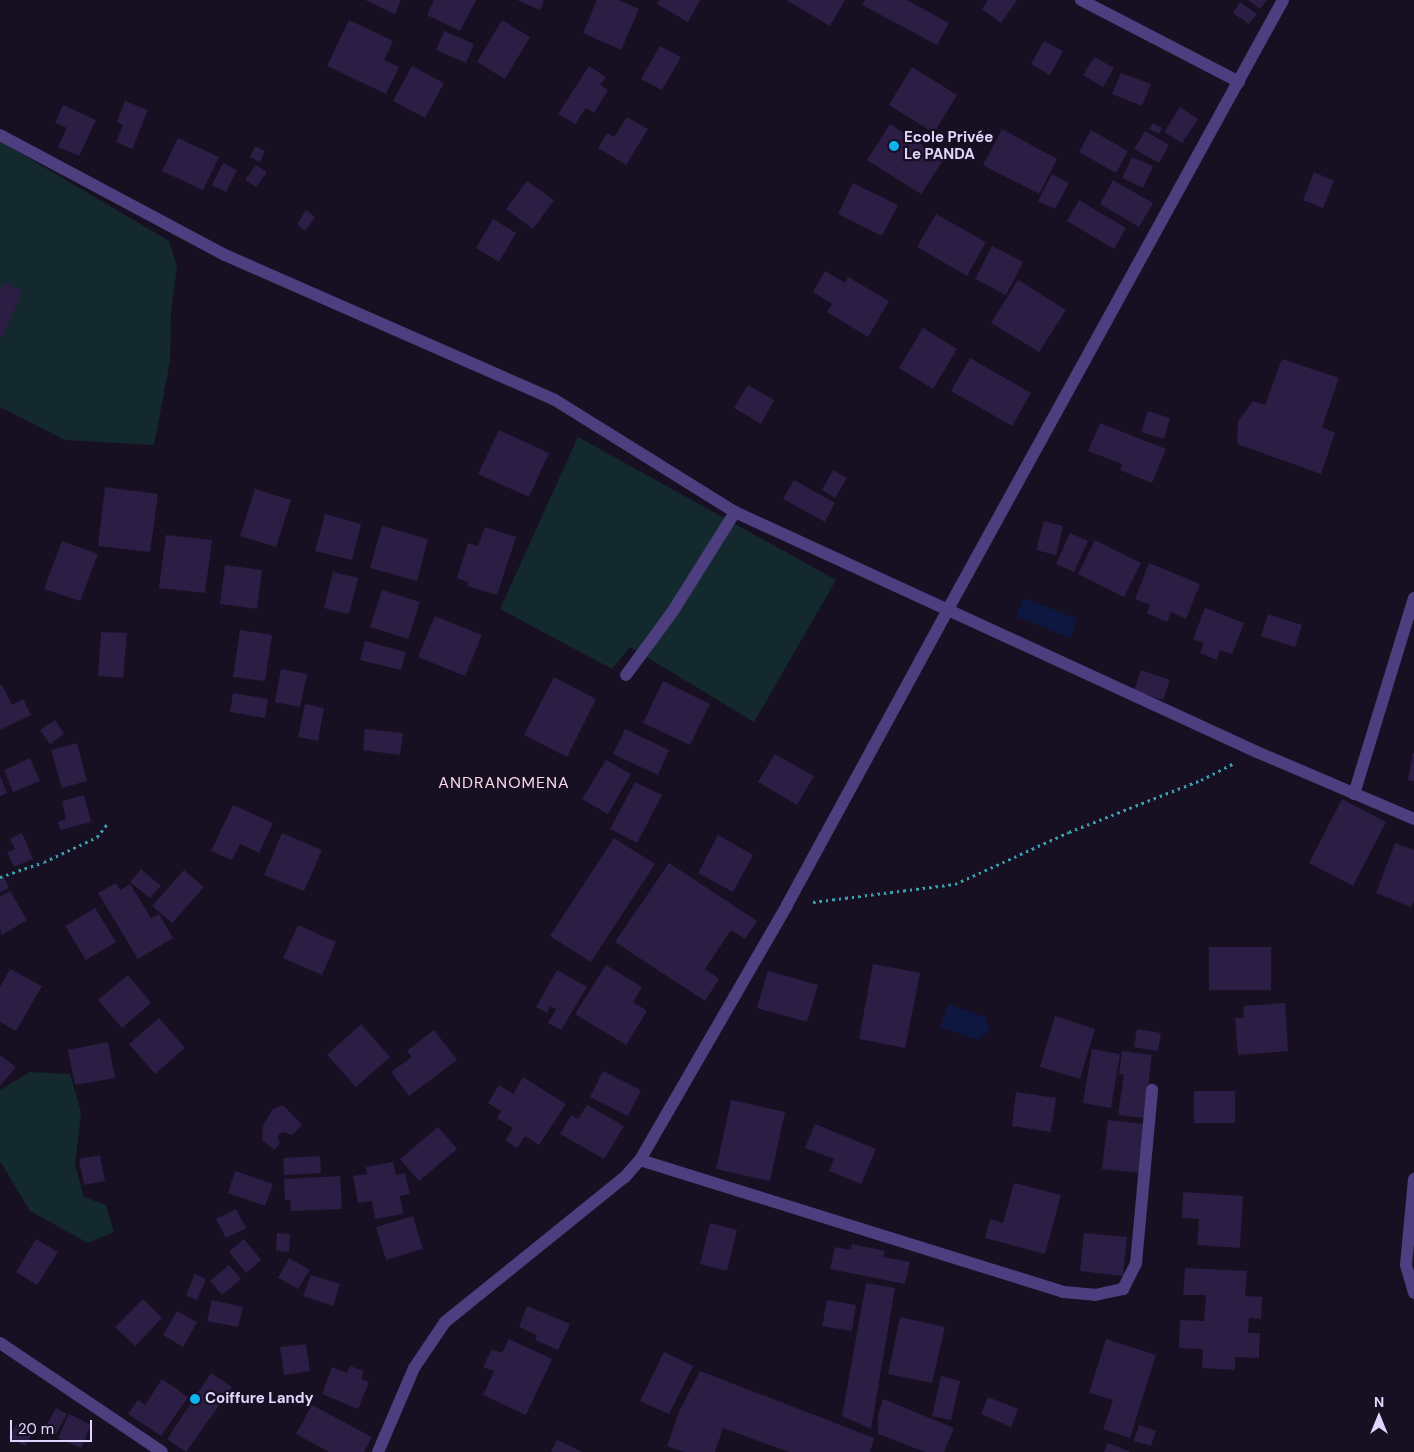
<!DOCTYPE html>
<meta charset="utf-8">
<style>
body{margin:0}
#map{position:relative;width:1414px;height:1452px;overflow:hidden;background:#171023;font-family:"DM Sans",sans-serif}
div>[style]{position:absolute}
.green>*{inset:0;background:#13292d}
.water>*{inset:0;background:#0d173f}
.building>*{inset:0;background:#2b1d43}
.path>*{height:3px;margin-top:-1.5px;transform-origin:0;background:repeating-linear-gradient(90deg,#37a1af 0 2.5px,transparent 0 6.5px)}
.minor>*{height:12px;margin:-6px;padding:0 6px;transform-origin:6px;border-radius:6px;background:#4c3e7f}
.dots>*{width:14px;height:14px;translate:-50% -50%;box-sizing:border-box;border:2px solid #171023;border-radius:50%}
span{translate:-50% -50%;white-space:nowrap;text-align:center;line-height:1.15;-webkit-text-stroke:4.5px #171023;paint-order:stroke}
.poi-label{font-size:15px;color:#e0d5fc;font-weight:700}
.left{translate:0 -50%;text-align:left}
.neighbourhood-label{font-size:16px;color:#fcd7e8;letter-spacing:1px}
.north{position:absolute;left:1354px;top:1392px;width:50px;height:50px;-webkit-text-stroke:4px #171023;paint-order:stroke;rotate:0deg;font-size:14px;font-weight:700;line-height:20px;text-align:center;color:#e0d5fc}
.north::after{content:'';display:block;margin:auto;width:18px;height:22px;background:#e0d5fc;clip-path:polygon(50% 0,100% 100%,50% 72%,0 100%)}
.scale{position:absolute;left:10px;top:1420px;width:82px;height:22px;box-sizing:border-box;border:2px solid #e0d5fc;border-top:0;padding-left:6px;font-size:15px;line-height:18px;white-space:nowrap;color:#e0d5fc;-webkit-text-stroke:4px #171023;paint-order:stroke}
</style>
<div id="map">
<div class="green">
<i style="clip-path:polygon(0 141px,169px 241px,177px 267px,171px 310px,170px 361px,154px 445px,65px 440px,0 407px)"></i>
<i style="clip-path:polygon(578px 437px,836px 580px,754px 722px,630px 647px,612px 669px,500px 609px)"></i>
<i style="clip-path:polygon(30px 1072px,70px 1074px,81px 1112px,75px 1165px,84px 1197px,106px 1205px,114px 1232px,88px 1243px,30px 1211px,0 1161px,0 1090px)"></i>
</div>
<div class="water">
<i style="clip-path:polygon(1024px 598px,1077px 619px,1070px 638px,1016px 616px)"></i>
<i style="clip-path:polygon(948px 1004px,985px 1017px,990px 1030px,979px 1040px,940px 1028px)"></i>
</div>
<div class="building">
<i style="clip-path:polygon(365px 0,401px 0,395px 14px)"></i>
<i style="clip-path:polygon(434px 0,476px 0,460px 31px,427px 15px)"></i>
<i style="clip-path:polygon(517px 0,544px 0,540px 10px)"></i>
<i style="clip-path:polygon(597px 0,618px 0,639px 9px,621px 50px,583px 33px)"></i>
<i style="clip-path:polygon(659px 0,700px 0,688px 22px,657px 4px)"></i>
<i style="clip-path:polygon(786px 0,845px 0,830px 26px)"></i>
<i style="clip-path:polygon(865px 0,907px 0,949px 23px,937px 45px,862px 5px)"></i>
<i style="clip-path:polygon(988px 0,1017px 0,1001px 23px,982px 9px)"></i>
<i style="clip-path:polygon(1248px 0,1267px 0,1260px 9px)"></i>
<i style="clip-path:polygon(1240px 2px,1257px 14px,1249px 24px,1233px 13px)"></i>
<i style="clip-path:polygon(349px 20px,393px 41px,384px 60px,399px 67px,386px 94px,327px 66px)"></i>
<i style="clip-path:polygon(502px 20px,530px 37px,505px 79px,477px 62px)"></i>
<i style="clip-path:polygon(444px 31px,474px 44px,466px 63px,436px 50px)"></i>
<i style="clip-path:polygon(1044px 41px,1063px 51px,1050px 75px,1031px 64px)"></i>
<i style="clip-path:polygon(660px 46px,681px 57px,662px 90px,641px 79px)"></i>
<i style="clip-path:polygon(1094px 57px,1114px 68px,1103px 87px,1083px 75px)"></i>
<i style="clip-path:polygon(412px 66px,444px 83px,425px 118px,393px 101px)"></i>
<i style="clip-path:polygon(589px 66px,606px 77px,600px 85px,608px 90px,594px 113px,586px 108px,575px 124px,558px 114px)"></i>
<i style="clip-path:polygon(912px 67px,957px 95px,934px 133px,889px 105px)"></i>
<i style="clip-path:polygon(1121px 73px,1151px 84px,1142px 106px,1112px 94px)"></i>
<i style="clip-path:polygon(125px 101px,148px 110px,132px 149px,116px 142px,123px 125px,117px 122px)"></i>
<i style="clip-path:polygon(63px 105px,96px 120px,79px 156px,58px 147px,67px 128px,55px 123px)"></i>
<i style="clip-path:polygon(1180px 107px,1198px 119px,1182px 143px,1164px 132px)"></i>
<i style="clip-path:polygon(627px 117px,648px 129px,626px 165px,598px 148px,607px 133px,614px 137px)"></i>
<i style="clip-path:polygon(1153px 123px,1162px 128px,1159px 134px,1149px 129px)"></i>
<i style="clip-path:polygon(890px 124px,944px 159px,921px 194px,867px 160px)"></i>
<i style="clip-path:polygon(1002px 129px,1057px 159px,1039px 194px,983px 165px)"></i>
<i style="clip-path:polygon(1091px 130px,1128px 151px,1116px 173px,1079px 152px)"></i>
<i style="clip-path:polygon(1145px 131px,1169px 145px,1159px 163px,1134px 149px)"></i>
<i style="clip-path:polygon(178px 138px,219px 157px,203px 190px,162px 171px)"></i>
<i style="clip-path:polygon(255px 146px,265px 151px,260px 162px,250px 157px)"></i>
<i style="clip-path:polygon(1132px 157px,1153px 166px,1143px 188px,1122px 178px)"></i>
<i style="clip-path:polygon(223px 163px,237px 170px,226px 192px,212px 185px)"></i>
<i style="clip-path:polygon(256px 165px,267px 172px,256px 187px,245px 180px)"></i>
<i style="clip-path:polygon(1314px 172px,1334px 181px,1323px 208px,1303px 200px)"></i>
<i style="clip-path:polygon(1052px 174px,1069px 183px,1055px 209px,1038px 201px)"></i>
<i style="clip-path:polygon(1113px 180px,1153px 203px,1139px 227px,1100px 204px)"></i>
<i style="clip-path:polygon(527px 181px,554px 200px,533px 229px,506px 209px)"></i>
<i style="clip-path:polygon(853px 183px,898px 205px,882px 236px,838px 214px)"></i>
<i style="clip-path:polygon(1079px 200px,1126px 228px,1114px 249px,1067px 221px)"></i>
<i style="clip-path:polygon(306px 210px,315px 217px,305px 231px,297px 224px)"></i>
<i style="clip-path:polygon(936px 214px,986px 242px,967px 276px,917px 247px)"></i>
<i style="clip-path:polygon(493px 219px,516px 233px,499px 262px,476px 248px)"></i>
<i style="clip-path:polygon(992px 246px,1023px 262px,1006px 295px,975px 279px)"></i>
<i style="clip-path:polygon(825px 271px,845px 283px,848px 277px,889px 301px,868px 337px,827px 312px,832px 304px,813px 292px)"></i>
<i style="clip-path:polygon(1018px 280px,1066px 310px,1039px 352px,991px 323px)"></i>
<i style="clip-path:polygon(4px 283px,22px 291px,3px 337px,0 336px,0 289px)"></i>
<i style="clip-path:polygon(923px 328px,957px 349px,933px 389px,899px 368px)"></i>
<i style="clip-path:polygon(970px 358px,1031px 393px,1012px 426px,951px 391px)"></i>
<i style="clip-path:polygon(1282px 359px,1339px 378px,1322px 427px,1335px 433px,1321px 474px,1237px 444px,1238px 421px,1253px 401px,1265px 405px)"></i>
<i style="clip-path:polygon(748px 385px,774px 400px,761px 424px,734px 408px)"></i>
<i style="clip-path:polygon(1148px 411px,1170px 418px,1164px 439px,1141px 432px)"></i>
<i style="clip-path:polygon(1100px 423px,1166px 449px,1152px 483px,1120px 470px,1122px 464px,1088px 451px)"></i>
<i style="clip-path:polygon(499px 430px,549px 453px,529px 497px,478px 474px)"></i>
<i style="clip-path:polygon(833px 470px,847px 478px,835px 498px,822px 490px)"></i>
<i style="clip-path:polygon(794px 480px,835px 503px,825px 522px,783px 499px)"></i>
<i style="clip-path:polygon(105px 487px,158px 494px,150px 552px,98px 546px)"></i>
<i style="clip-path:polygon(255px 489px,291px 500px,276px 547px,240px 536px)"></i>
<i style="clip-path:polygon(325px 514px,361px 524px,352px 560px,315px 551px)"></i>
<i style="clip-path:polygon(1044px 521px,1063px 526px,1056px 555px,1036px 550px)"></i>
<i style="clip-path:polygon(382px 526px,428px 539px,417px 581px,370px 568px)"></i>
<i style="clip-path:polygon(485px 527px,516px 537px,497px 595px,467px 586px,468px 582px,457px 578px,468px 543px,478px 546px)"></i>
<i style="clip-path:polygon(1070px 533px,1088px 541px,1074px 572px,1056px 564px)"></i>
<i style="clip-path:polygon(166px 535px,212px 540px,205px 593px,159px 588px)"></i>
<i style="clip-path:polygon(1095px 540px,1141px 563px,1124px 597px,1078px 574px)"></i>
<i style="clip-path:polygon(62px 541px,98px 554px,80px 601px,44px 589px)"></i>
<i style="clip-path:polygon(1149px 563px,1200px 584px,1186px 619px,1171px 612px,1167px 622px,1147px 613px,1150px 605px,1135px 599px)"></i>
<i style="clip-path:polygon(225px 565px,262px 570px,257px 609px,220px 604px)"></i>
<i style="clip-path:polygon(333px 572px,358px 578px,349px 614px,324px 608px)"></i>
<i style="clip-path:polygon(382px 590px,420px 602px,408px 639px,370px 627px)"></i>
<i style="clip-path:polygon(1205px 608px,1244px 623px,1232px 654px,1220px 650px,1217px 660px,1200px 653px,1204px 643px,1193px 639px)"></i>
<i style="clip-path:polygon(1268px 614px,1302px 625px,1295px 647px,1261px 636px)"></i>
<i style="clip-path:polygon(435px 616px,482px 635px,465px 676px,418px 657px)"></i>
<i style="clip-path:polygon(240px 630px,272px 635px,265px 681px,233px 677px)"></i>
<i style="clip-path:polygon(101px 632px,127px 633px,123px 678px,98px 676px)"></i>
<i style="clip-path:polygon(365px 641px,406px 652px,401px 670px,360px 660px)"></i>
<i style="clip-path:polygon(281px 669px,307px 674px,300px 707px,275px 702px)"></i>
<i style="clip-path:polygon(1141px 670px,1170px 680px,1163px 700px,1134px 691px)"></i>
<i style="clip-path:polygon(554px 677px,596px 699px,567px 757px,524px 735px)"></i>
<i style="clip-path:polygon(663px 681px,710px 704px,690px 745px,643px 723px)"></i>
<i style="clip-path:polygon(2px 685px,12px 705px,23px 699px,31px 715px,0 730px,0 686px)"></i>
<i style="clip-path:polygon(233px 693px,268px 699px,265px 718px,230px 712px)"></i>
<i style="clip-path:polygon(305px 704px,324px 708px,318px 741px,298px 737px)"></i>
<i style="clip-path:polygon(55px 720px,64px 734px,50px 744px,40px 730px)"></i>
<i style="clip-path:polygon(365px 729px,403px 733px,400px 755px,363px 750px)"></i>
<i style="clip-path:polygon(625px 729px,669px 750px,658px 775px,613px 754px)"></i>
<i style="clip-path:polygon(77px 743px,87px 781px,62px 788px,51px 750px)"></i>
<i style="clip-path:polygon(1413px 753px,1414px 753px,1414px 781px,1408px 780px)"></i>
<i style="clip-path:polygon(775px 754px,814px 776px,797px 805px,758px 782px)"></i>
<i style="clip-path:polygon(30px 758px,40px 781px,13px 792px,4px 770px)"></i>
<i style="clip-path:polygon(606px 760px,631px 774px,608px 814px,582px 799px)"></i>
<i style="clip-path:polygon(0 776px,7px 793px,0 796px)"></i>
<i style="clip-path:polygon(635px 782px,662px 795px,637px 843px,610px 829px)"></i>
<i style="clip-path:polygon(84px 795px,91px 822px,60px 830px,58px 822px,66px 819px,62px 801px)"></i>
<i style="clip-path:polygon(1342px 799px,1386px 822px,1353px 886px,1309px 863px)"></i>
<i style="clip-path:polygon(233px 805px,273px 823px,259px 853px,240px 844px,232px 860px,211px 851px)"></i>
<i style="clip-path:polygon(22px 833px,33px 859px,14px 867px,7px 852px,15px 849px,10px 839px)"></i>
<i style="clip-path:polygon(282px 833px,322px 850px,304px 891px,264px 875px)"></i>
<i style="clip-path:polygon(718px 835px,753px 855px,733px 892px,698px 873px)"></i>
<i style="clip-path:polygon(614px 838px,655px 864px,591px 962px,550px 936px)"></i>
<i style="clip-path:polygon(1395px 843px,1414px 850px,1414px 900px,1411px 907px,1376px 893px)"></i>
<i style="clip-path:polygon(669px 863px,757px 921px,745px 939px,731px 930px,705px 969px,719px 979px,705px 1001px,615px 942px)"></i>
<i style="clip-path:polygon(141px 869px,161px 886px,150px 898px,130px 882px)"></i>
<i style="clip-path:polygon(184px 870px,204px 887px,172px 923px,152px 906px)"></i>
<i style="clip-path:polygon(4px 877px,9px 888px,0 892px,0 879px)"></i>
<i style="clip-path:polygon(116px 883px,120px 890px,130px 884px,151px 918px,159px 914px,173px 938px,138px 959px,98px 893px)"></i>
<i style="clip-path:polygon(10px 891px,27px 920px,2px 935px,0 930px,0 897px)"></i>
<i style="clip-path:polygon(95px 908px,116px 942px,86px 960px,65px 926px)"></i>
<i style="clip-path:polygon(298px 925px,336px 942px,322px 975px,283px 958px)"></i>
<i style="clip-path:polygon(1209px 947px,1271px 947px,1271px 990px,1209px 990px)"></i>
<i style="clip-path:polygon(873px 964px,920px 973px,905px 1048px,859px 1039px)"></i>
<i style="clip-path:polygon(606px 965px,642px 987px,633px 1002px,647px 1011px,626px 1045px,575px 1014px)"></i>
<i style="clip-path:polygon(10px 969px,42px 986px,16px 1031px,0 1022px,0 987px)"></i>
<i style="clip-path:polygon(557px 970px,587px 987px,561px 1030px,548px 1023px,556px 1009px,550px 1006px,547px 1013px,536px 1007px)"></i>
<i style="clip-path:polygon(768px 971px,818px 985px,807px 1022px,757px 1008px)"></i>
<i style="clip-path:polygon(128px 975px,151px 1003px,122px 1028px,98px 1000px)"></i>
<i style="clip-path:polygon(1285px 1003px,1288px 1051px,1238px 1055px,1235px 1018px,1244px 1018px,1243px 1006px)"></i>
<i style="clip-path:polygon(1055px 1016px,1095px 1029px,1080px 1079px,1040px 1067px)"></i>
<i style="clip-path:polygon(159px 1018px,185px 1048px,155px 1074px,129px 1044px)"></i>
<i style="clip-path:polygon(361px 1024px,390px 1057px,356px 1087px,327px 1055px)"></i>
<i style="clip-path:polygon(1137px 1029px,1161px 1033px,1158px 1051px,1134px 1047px)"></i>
<i style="clip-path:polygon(434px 1030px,457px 1060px,409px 1096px,391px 1072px,412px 1057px,407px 1051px)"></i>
<i style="clip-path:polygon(108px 1042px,115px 1078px,75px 1085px,68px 1050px)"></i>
<i style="clip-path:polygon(1092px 1049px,1120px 1054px,1111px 1108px,1083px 1103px)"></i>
<i style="clip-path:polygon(1122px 1051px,1152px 1055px,1144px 1118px,1118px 1115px,1124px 1074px,1119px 1074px)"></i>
<i style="clip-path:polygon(0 1055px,16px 1067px,0 1086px)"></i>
<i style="clip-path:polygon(603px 1071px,641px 1090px,628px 1116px,590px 1097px)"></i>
<i style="clip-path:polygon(523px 1077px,566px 1104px,539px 1145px,525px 1136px,517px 1148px,505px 1140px,513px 1128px,497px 1118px,501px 1111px,488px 1103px,499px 1085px,513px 1094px)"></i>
<i style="clip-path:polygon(1194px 1091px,1235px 1091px,1235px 1123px,1194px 1123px)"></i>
<i style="clip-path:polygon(1016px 1092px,1056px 1098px,1051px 1132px,1012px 1126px)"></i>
<i style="clip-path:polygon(731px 1100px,785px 1112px,770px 1181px,716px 1169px)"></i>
<i style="clip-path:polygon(283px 1105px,302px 1125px,292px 1135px,282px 1132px,277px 1137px,280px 1143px,274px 1150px,262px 1140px,263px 1126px,272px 1110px)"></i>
<i style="clip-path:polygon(587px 1105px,624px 1126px,604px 1159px,560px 1134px,571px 1115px,578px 1119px)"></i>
<i style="clip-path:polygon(1108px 1120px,1145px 1124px,1139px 1173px,1102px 1169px)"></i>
<i style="clip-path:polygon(815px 1124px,876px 1149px,861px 1184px,829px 1171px,834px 1159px,805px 1148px)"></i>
<i style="clip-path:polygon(438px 1127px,457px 1149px,419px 1181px,400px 1159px)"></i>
<i style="clip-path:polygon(100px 1155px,105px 1181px,84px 1185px,79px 1159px)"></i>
<i style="clip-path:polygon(320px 1156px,321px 1173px,284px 1175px,283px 1158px)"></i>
<i style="clip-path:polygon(393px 1162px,396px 1175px,405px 1173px,410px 1194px,400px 1196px,403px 1214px,375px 1219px,372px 1201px,358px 1203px,353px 1176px,367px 1174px,366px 1167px)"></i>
<i style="clip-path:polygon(235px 1171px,273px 1184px,265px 1206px,228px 1193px)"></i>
<i style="clip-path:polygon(340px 1176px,342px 1209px,291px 1211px,290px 1200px,285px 1200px,284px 1179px)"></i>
<i style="clip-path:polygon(1014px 1183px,1061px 1195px,1045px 1254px,985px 1238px,990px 1219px,1003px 1223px)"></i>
<i style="clip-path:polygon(1183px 1192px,1243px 1196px,1240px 1248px,1197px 1245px,1199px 1219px,1182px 1218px)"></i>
<i style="clip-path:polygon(236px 1209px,246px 1228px,226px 1238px,216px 1219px)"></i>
<i style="clip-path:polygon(413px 1216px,423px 1249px,386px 1260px,376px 1227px)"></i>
<i style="clip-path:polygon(710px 1223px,737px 1230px,727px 1271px,700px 1264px)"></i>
<i style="clip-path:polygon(277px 1233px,290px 1234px,289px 1252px,276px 1251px)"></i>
<i style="clip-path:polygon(1084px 1233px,1127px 1237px,1123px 1276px,1080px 1271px)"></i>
<i style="clip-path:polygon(36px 1239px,58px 1252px,37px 1285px,16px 1272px)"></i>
<i style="clip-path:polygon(244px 1239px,261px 1260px,246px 1273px,229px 1252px)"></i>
<i style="clip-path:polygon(852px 1244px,885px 1251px,883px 1257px,910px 1262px,905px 1284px,830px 1269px,835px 1247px,851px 1250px)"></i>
<i style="clip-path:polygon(289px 1258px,310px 1270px,298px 1289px,278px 1278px)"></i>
<i style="clip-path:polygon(229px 1265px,241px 1279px,222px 1295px,210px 1281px)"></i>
<i style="clip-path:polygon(1185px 1268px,1247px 1271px,1245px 1296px,1262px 1297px,1261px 1319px,1249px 1318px,1248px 1333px,1260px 1333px,1259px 1358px,1235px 1357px,1235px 1370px,1202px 1368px,1203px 1349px,1179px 1348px,1180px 1320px,1204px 1321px,1206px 1295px,1183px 1295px)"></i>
<i style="clip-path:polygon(195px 1274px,206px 1279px,197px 1300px,186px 1295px)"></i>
<i style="clip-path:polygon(311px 1275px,340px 1284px,333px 1306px,303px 1296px)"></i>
<i style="clip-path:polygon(866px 1283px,895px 1288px,871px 1429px,842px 1416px)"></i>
<i style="clip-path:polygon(143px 1299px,162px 1318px,135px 1346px,115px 1327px)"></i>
<i style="clip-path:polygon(212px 1300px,243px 1307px,238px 1327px,207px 1321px)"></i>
<i style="clip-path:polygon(827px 1300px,856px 1305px,852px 1331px,822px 1326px)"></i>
<i style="clip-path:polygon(527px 1306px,570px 1324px,558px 1350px,535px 1340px,537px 1335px,519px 1327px)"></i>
<i style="clip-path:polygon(177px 1311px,197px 1322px,183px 1347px,163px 1335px)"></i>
<i style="clip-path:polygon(900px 1317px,945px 1327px,932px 1383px,888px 1374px)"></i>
<i style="clip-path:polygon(509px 1339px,552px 1359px,526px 1415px,483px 1395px,494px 1371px,483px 1367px,492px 1349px,502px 1353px)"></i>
<i style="clip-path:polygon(1106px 1339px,1156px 1355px,1130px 1438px,1103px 1429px,1113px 1400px,1089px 1393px)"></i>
<i style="clip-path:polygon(306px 1344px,310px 1371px,284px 1375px,280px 1347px)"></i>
<i style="clip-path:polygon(664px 1352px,693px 1366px,669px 1414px,640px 1401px)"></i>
<i style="clip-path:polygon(350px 1366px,364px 1371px,361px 1379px,369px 1382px,358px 1409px,322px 1394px,332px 1367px,347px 1373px)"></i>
<i style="clip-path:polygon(700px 1371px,874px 1438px,870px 1452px,789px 1452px,723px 1428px,715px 1452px,684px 1452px,667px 1446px,679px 1412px)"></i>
<i style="clip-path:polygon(211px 1373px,232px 1387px,186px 1452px,167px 1439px)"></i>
<i style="clip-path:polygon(941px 1376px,960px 1381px,951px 1420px,932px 1416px)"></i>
<i style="clip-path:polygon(162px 1379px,188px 1397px,161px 1436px,128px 1414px,138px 1400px,145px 1405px)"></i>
<i style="clip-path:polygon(988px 1397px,1018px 1409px,1011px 1427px,981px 1414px)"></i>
<i style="clip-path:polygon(883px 1399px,954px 1428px,944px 1452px,925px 1452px,878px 1434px,878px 1416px)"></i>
<i style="clip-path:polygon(312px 1405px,372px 1437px,364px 1452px,329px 1452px,296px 1434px)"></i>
<i style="clip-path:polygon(56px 1408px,67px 1414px,56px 1434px,45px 1428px)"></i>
<i style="clip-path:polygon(69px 1414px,91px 1425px,81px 1448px,58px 1438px)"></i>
<i style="clip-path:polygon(16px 1425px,32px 1434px,25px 1446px,9px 1437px)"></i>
<i style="clip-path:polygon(1139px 1425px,1156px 1431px,1151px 1446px,1134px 1441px)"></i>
<i style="clip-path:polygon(557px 1440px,583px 1452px,551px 1452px)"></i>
<i style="clip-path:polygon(1108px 1443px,1131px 1452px,1104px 1452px)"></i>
</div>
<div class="path">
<i style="left:0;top:877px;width:46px;rotate:-18.8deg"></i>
<i style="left:44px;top:862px;width:59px;rotate:-25.3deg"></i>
<i style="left:97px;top:837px;width:18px;rotate:-52deg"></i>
<i style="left:813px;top:902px;width:143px;rotate:-7.2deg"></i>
<i style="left:955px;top:884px;width:125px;rotate:-24.5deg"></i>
<i style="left:1069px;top:832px;width:142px;rotate:-21.5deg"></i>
<i style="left:1201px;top:780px;width:36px;rotate:-27deg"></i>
</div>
<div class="minor">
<i style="left:1081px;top:0;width:178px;rotate:27.4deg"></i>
<i style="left:0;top:135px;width:255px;rotate:28.1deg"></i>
<i style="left:225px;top:255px;width:360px;rotate:23.7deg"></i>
<i style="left:555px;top:400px;width:212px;rotate:31.9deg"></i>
<i style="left:735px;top:512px;width:575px;rotate:24.69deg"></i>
<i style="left:1257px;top:752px;width:171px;rotate:23.1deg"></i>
<i style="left:626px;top:675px;width:79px;rotate:-53.7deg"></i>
<i style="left:673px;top:611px;width:117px;rotate:-57.9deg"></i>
<i style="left:1354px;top:794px;width:205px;rotate:-73deg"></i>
<i style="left:640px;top:1160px;width:443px;rotate:17.3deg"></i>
<i style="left:1063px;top:1292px;width:32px;rotate:5deg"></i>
<i style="left:1095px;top:1295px;width:29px;rotate:-12deg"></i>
<i style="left:1123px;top:1289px;width:29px;rotate:-63deg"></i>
<i style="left:1136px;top:1263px;width:174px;rotate:-84.7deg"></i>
<i style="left:1414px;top:1179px;width:86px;rotate:95.3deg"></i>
<i style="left:1406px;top:1265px;width:29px;rotate:74deg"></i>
<i style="left:0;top:1343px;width:195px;rotate:33.9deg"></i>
<i style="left:378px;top:1452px;width:91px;rotate:-66.8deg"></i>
<i style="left:414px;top:1368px;width:55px;rotate:-56deg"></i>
<i style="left:445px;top:1322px;width:231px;rotate:-38.9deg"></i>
<i style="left:625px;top:1177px;width:23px;rotate:-49deg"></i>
<i style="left:640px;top:1160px;width:294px;rotate:-60deg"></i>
<i style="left:787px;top:905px;width:335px;rotate:-61.4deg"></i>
<i style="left:947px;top:611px;width:697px;rotate:-61.19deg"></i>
</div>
<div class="dots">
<i style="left:894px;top:146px;background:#0fb1ee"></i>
<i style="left:195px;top:1399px;background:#0fb1ee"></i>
</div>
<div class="poi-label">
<span class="left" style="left:904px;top:146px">Ecole Privée<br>Le PANDA</span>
<span class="left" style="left:205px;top:1399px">Coiffure Landy</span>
</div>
<div class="neighbourhood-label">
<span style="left:504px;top:783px">ANDRANOMENA</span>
</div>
<div class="north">N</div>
<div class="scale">20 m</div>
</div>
